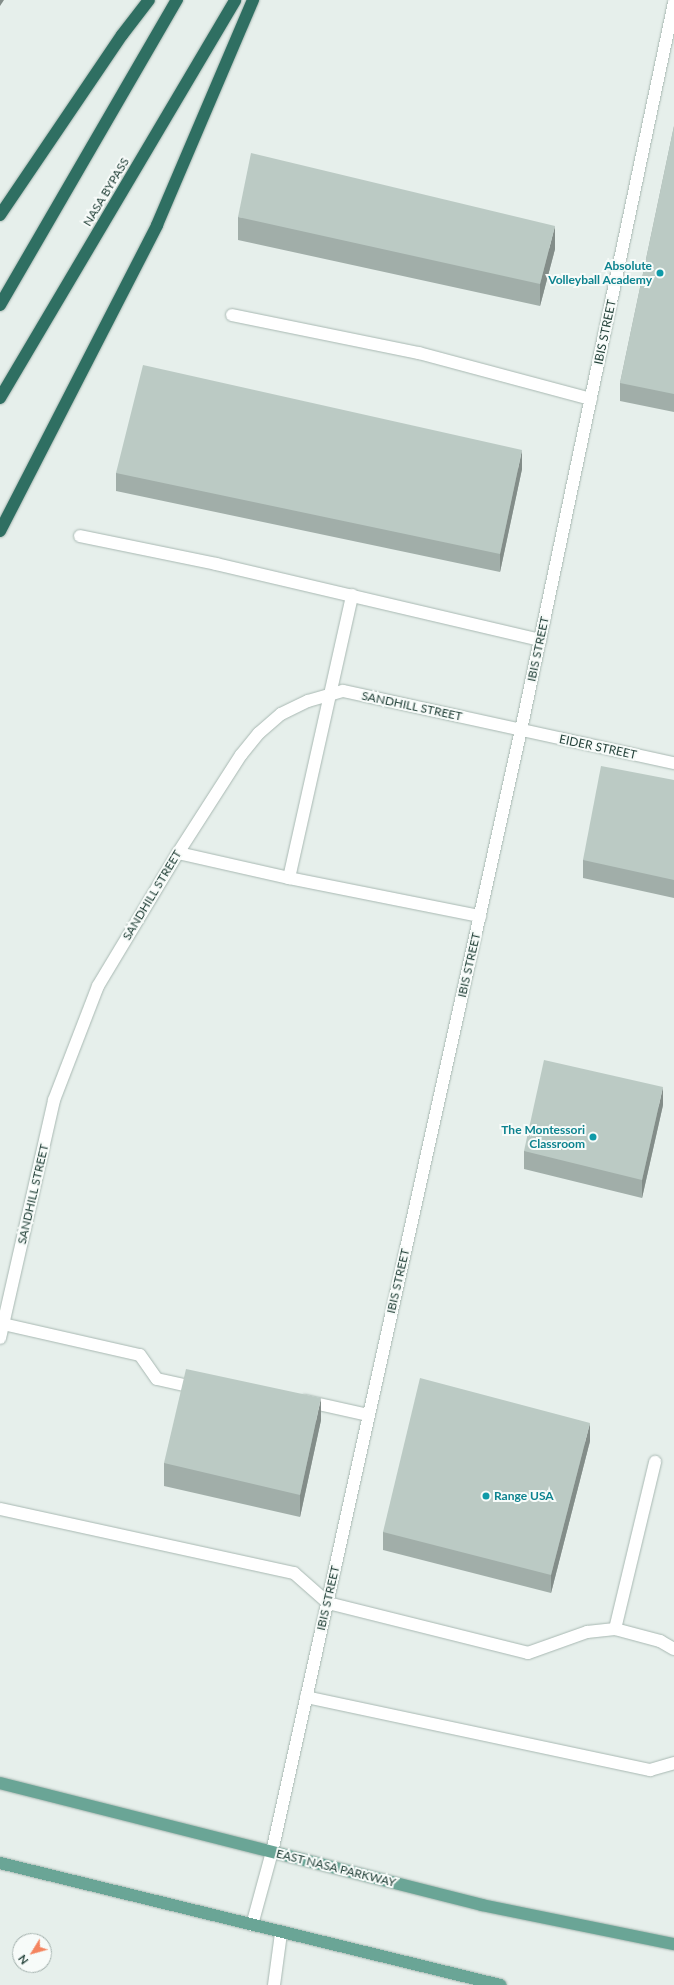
<!DOCTYPE html>
<style>
body{margin:0}
#map{position:relative;width:674px;height:1985px;overflow:hidden;background:#e6efeb;font-family:Lato,sans-serif}
div>[style]{position:absolute}
.roads{filter:drop-shadow(0 0 1px #a8b8b2) drop-shadow(0 0 1px #a8b8b2)}
.lane>*{height:12px;margin:-6px;padding:0 6px;transform-origin:6px;border-radius:6px;background:#fff}
.street>*{height:12px;margin:-6px;padding:0 6px;transform-origin:6px;border-radius:6px;background:#fff}
.primary>*{height:12px;margin:-6px;padding:0 6px;transform-origin:6px;border-radius:6px;background:#6aa596}
.highway>*{height:12px;margin:-6px;padding:0 6px;transform-origin:6px;border-radius:6px;background:#2f6f62}
.wall>*{inset:0;background:#a1aea9}
.shaded-wall>*{inset:0;background:#838d89}
.building>*{inset:0;background:#bbcac4}
.dots>*{width:11px;height:11px;translate:-50% -50%;box-sizing:border-box;border:2px solid #f7fbf9;border-radius:50%}
span{translate:-50% -50%;white-space:nowrap;text-align:center;line-height:1.15;-webkit-text-stroke:4px #f7fbf9;paint-order:stroke}
.street-label{font-size:12px;color:#24423a}
.culture-label{font-size:12px;color:#0d838f;font-weight:700}
.right{translate:-100% -50%;text-align:right}
.left{translate:0 -50%;text-align:left}
.north{position:absolute;left:12px;top:1933px;width:40px;height:40px;box-sizing:border-box;background:#f7fbf9;border:1px solid #a3b1ad;border-radius:50%;rotate:233deg;font-size:11px;font-weight:700;line-height:16px;text-align:center;color:#24423a}
.north::after{content:'';display:block;margin:auto;width:14px;height:18px;background:#f4845f;clip-path:polygon(50% 0,100% 100%,50% 72%,0 100%)}
</style>
<div id="map">
<div class="roads">
<div class="lane">
<i style="left:232px;top:315px;width:191px;rotate:11.5deg"></i>
<i style="left:419px;top:353px;width:178px;rotate:15deg"></i>
<i style="left:80px;top:536px;width:139px;rotate:11.6deg"></i>
<i style="left:216px;top:564px;width:333px;rotate:13.2deg"></i>
<i style="left:178px;top:853px;width:114px;rotate:12.7deg"></i>
<i style="left:289px;top:878px;width:290px;rotate:-77.4deg"></i>
<i style="left:289px;top:878px;width:195px;rotate:11.3deg"></i>
<i style="left:3px;top:1324px;width:140px;rotate:12.8deg"></i>
<i style="left:140px;top:1355px;width:29px;rotate:55deg"></i>
<i style="left:157px;top:1379px;width:42px;rotate:12.4deg"></i>
<i style="left:305px;top:1401px;width:65px;rotate:12.5deg"></i>
<i style="left:0;top:1509px;width:301px;rotate:12.3deg"></i>
<i style="left:294px;top:1573px;width:45px;rotate:41.4deg"></i>
<i style="left:328px;top:1603px;width:206px;rotate:14deg"></i>
<i style="left:528px;top:1653px;width:63px;rotate:-19.6deg"></i>
<i style="left:587px;top:1632px;width:28px;rotate:-6deg"></i>
<i style="left:615px;top:1629px;width:47px;rotate:14.9deg"></i>
<i style="left:660px;top:1641px;width:16px;rotate:30deg"></i>
<i style="left:615px;top:1629px;width:172px;rotate:-76.5deg"></i>
<i style="left:306px;top:1697px;width:352px;rotate:12deg"></i>
<i style="left:650px;top:1770px;width:25px;rotate:-16deg"></i>
<i style="left:274px;top:1985px;width:52px;rotate:-82.3deg"></i>
</div>
<div class="street">
<i style="left:0;top:1338px;width:244px;rotate:-77.2deg"></i>
<i style="left:54px;top:1100px;width:122px;rotate:-68.9deg"></i>
<i style="left:98px;top:986px;width:155px;rotate:-59deg"></i>
<i style="left:178px;top:853px;width:117px;rotate:-57.3deg"></i>
<i style="left:241px;top:755px;width:28px;rotate:-51deg"></i>
<i style="left:259px;top:733px;width:29px;rotate:-41deg"></i>
<i style="left:281px;top:714px;width:30px;rotate:-26deg"></i>
<i style="left:308px;top:701px;width:36px;rotate:-16deg"></i>
<i style="left:343px;top:691px;width:339px;rotate:12.3deg"></i>
<i style="left:252px;top:1925px;width:76px;rotate:-74.7deg"></i>
<i style="left:272px;top:1852px;width:1149px;rotate:-77.49deg"></i>
<i style="left:521px;top:730px;width:743px;rotate:-78.12deg"></i>
</div>
<div class="primary">
<i style="left:0;top:1783px;width:497px;rotate:14.2deg"></i>
<i style="left:482px;top:1905px;width:196px;rotate:11.5deg"></i>
<i style="left:0;top:1863px;width:515px;rotate:13.71deg"></i>
</div>
<div class="highway">
<i style="left:0;top:215px;width:217px;rotate:-55.9deg"></i>
<i style="left:122px;top:35px;width:44px;rotate:-52.4deg"></i>
<i style="left:0;top:305px;width:353px;rotate:-59.9deg"></i>
<i style="left:0;top:398px;width:462px;rotate:-59.4deg"></i>
<i style="left:0;top:531px;width:344px;rotate:-62.8deg"></i>
<i style="left:157px;top:225px;width:245px;rotate:-66.9deg"></i>
</div>
</div>
<div class="wall">
<i style="clip-path:polygon(674px 126px,674px 412px,620px 401px,620px 383px)"></i>
<i style="clip-path:polygon(238px 217px,555px 249px,540px 306px,238px 240px)"></i>
<i style="clip-path:polygon(522px 469px,500px 572px,116px 491px,116px 473px)"></i>
<i style="clip-path:polygon(674px 780px,674px 898px,583px 878px,583px 860px)"></i>
<i style="clip-path:polygon(663px 1105px,642px 1198px,524px 1169px,524px 1151px)"></i>
<i style="clip-path:polygon(321px 1420px,300px 1517px,164px 1486px,164px 1463px)"></i>
<i style="clip-path:polygon(590px 1441px,551px 1593px,383px 1550px,383px 1532px)"></i>
</div>
<div class="shaded-wall">
<i style="clip-path:polygon(0 0,4px 0,0 6px)"></i>
<i style="clip-path:polygon(555px 226px,555px 249px,540px 306px,540px 284px)"></i>
<i style="clip-path:polygon(522px 450px,522px 469px,500px 572px,500px 554px)"></i>
<i style="clip-path:polygon(663px 1087px,663px 1105px,642px 1198px,642px 1180px)"></i>
<i style="clip-path:polygon(321px 1398px,321px 1420px,300px 1517px,300px 1495px)"></i>
<i style="clip-path:polygon(590px 1423px,590px 1441px,551px 1593px,551px 1575px)"></i>
</div>
<div class="building">
<i style="clip-path:polygon(674px 126px,674px 394px,620px 383px)"></i>
<i style="clip-path:polygon(251px 153px,555px 226px,540px 284px,238px 217px)"></i>
<i style="clip-path:polygon(143px 365px,522px 450px,500px 554px,116px 473px)"></i>
<i style="clip-path:polygon(601px 766px,674px 780px,674px 880px,583px 860px)"></i>
<i style="clip-path:polygon(544px 1060px,663px 1087px,642px 1180px,524px 1151px)"></i>
<i style="clip-path:polygon(186px 1369px,321px 1398px,300px 1495px,164px 1463px)"></i>
<i style="clip-path:polygon(420px 1378px,590px 1423px,551px 1575px,383px 1532px)"></i>
</div>
<div class="dots">
<i style="left:660px;top:273px;background:#0f9aa8"></i>
<i style="left:593px;top:1137px;background:#0f9aa8"></i>
<i style="left:486px;top:1496px;background:#0f9aa8"></i>
</div>
<div class="street-label">
<span style="left:106px;top:192px;rotate:-59deg">NASA BYPASS</span>
<span style="left:605px;top:332px;rotate:-78deg">IBIS STREET</span>
<span style="left:538px;top:649px;rotate:-78deg">IBIS STREET</span>
<span style="left:412px;top:706px;rotate:12deg">SANDHILL STREET</span>
<span style="left:598px;top:747px;rotate:12deg">EIDER STREET</span>
<span style="left:152px;top:895px;rotate:-59deg">SANDHILL STREET</span>
<span style="left:469px;top:965px;rotate:-77deg">IBIS STREET</span>
<span style="left:33px;top:1194px;rotate:-77deg">SANDHILL STREET</span>
<span style="left:398px;top:1281px;rotate:-77deg">IBIS STREET</span>
<span style="left:328px;top:1598px;rotate:-77deg">IBIS STREET</span>
<span style="left:336px;top:1868px;rotate:14deg">EAST NASA PARKWAY</span>
</div>
<div class="culture-label">
<span class="right" style="left:652px;top:273px">Absolute<br>Volleyball Academy</span>
<span class="right" style="left:585px;top:1137px">The Montessori<br>Classroom</span>
<span class="left" style="left:494px;top:1496px">Range USA</span>
</div>
<div class="north">N</div>
</div>
